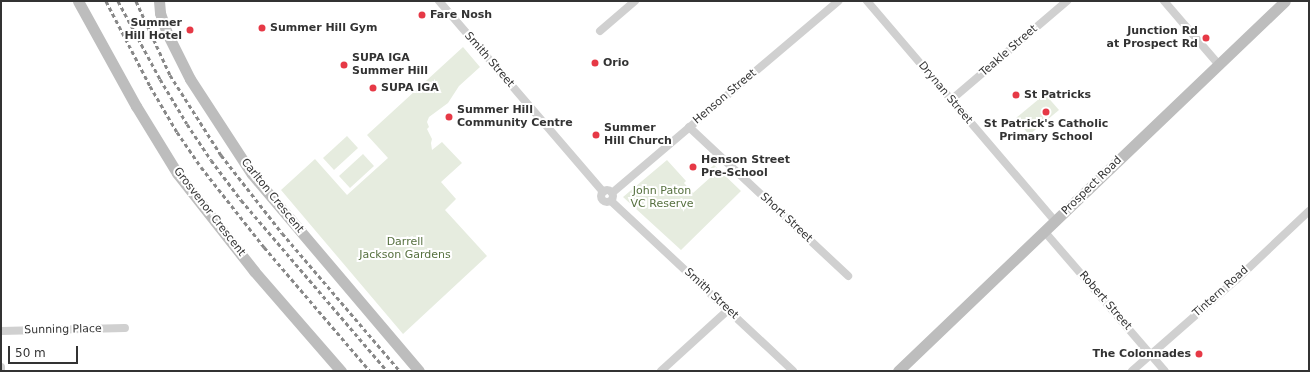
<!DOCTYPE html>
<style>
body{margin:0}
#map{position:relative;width:1310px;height:372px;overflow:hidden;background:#fff;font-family:"DejaVu Sans",sans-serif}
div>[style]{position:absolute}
.green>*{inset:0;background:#e6ecdf}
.street>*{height:8px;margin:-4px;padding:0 4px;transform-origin:4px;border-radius:4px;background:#d0d0d0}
.street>.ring{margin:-4px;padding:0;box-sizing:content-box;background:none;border:8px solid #d0d0d0;border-radius:50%}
.secondary>*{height:11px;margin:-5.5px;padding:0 5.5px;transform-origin:5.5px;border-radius:5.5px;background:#bdbdbd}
.rail>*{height:3px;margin-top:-1.5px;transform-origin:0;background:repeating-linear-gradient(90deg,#888 0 4px,transparent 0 7px)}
.dots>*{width:11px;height:11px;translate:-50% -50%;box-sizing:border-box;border:2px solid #fff;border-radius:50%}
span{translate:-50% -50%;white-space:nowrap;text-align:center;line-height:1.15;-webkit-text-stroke:4px #fff;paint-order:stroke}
.poi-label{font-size:11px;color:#333;font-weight:700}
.left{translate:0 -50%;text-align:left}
.right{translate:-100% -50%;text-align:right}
.street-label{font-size:11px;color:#333}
.park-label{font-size:11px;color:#56703f}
.frame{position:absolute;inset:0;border:2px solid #333;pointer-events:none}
.scale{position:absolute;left:8px;top:346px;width:70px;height:18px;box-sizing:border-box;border:2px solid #333;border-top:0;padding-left:5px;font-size:12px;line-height:14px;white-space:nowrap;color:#333;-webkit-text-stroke:3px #fff;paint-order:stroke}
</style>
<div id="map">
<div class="green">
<i style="clip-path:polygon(463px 47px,480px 67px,459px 86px,448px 103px,429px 117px,427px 122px,429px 127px,427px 129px,432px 139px,431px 143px,432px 150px,442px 142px,462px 163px,441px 182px,456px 199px,445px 210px,487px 256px,403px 334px,281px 190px,315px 159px,347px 195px,388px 158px,367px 135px)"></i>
<i style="clip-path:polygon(1045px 94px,1059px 110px,1029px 135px,1016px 118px)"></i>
<i style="clip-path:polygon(347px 136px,358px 148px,334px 170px,323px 158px)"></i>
<i style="clip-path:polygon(363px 154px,374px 166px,350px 188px,339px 176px)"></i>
<i style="clip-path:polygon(667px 160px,686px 181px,684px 183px,693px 193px,712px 176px,708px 170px,714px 165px,741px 191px,681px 250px,623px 197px)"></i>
</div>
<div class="street">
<i style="left:439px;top:1px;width:252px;rotate:49.3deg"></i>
<i style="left:867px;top:1px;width:289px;rotate:49.5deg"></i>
<i style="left:1164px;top:1px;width:84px;rotate:49.3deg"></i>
<i style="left:600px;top:31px;width:46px;rotate:-40.6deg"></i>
<i style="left:951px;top:100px;width:153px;rotate:-40.5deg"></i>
<i style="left:689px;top:127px;width:218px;rotate:43.1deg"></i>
<i class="ring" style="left:601px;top:190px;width:4px;height:4px"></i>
<i style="left:612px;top:193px;width:297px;rotate:-40.3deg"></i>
<i style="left:611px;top:201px;width:249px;rotate:43deg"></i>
<i style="left:1044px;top:231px;width:185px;rotate:49.2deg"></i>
<i style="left:1px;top:331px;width:124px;rotate:-1.4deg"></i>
<i style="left:1px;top:367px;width:4px;rotate:90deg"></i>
<i style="left:661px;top:371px;width:91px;rotate:-42.3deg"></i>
<i style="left:1132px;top:371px;width:138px;rotate:-41.2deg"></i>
<i style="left:1236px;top:280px;width:100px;rotate:-43.4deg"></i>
</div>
<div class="secondary">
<i style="left:78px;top:1px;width:120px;rotate:61.1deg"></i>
<i style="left:136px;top:106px;width:79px;rotate:58.5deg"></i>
<i style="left:177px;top:173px;width:125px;rotate:51.8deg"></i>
<i style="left:254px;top:271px;width:133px;rotate:49deg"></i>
<i style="left:159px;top:1px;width:12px;rotate:85deg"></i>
<i style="left:160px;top:13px;width:21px;rotate:71deg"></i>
<i style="left:167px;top:33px;width:51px;rotate:63.4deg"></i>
<i style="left:190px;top:79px;width:113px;rotate:56.9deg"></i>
<i style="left:252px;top:174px;width:258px;rotate:49.7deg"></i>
<i style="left:898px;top:371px;width:535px;rotate:-43.71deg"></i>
</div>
<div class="rail">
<i style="left:106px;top:1px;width:96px;rotate:62.6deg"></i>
<i style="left:150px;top:86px;width:53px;rotate:59.6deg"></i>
<i style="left:177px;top:132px;width:42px;rotate:55.6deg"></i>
<i style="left:201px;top:167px;width:102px;rotate:51.8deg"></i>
<i style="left:264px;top:247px;width:163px;rotate:49.5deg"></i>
<i style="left:118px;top:1px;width:89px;rotate:61.7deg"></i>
<i style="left:160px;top:79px;width:52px;rotate:59deg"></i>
<i style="left:187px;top:124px;width:43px;rotate:56.3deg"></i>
<i style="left:211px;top:160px;width:50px;rotate:53.1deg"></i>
<i style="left:241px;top:200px;width:225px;rotate:49.5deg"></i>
<i style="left:136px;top:1px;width:81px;rotate:65.3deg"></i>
<i style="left:170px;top:75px;width:95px;rotate:57.5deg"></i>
<i style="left:221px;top:155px;width:99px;rotate:52deg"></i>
<i style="left:282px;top:233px;width:182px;rotate:49.5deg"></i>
</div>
<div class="dots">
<i style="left:422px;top:15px;background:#e63946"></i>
<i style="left:262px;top:28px;background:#e63946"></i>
<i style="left:190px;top:30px;background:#e63946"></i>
<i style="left:1206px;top:38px;background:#e63946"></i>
<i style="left:595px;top:63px;background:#e63946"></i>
<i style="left:344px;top:65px;background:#e63946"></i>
<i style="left:373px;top:88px;background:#e63946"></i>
<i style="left:1016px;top:95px;background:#e63946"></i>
<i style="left:1046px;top:112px;background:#e63946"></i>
<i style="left:449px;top:117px;background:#e63946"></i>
<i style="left:596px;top:135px;background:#e63946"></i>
<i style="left:693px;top:167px;background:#e63946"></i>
<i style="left:1199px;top:354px;background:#e63946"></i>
</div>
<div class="poi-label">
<span class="left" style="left:430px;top:15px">Fare Nosh</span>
<span class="right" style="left:182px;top:30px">Summer<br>Hill Hotel</span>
<span class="left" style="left:270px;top:28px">Summer Hill Gym</span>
<span class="right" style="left:1198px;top:38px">Junction Rd<br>at Prospect Rd</span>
<span class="left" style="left:352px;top:65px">SUPA IGA<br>Summer Hill</span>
<span class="left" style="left:603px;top:63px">Orio</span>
<span class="left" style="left:381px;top:88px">SUPA IGA</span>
<span class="left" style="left:1024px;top:95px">St Patricks</span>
<span class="left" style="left:457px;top:117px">Summer Hill<br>Community Centre</span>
<span style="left:1046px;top:131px">St Patrick's Catholic<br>Primary School</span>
<span class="left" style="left:604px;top:135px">Summer<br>Hill Church</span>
<span class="left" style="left:701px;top:167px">Henson Street<br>Pre-School</span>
<span class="right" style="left:1191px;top:354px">The Colonnades</span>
</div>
<div class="street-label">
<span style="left:1009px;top:51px;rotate:-41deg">Teakle Street</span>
<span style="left:489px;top:60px;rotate:49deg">Smith Street</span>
<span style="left:945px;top:93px;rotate:50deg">Drynan Street</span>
<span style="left:725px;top:97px;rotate:-40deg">Henson Street</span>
<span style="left:1092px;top:186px;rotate:-44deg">Prospect Road</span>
<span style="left:272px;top:196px;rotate:51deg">Carlton Crescent</span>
<span style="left:209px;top:212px;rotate:52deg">Grosvenor Crescent</span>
<span style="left:786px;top:218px;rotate:43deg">Short Street</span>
<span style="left:1221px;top:292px;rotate:-42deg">Tintern Road</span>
<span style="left:711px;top:294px;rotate:43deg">Smith Street</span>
<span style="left:1105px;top:301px;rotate:49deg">Robert Street</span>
<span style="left:63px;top:330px;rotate:-1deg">Sunning Place</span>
</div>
<div class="park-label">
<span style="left:662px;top:198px">John Paton<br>VC Reserve</span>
<span style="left:405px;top:249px">Darrell<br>Jackson Gardens</span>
</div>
<div class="frame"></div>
<div class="scale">50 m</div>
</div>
